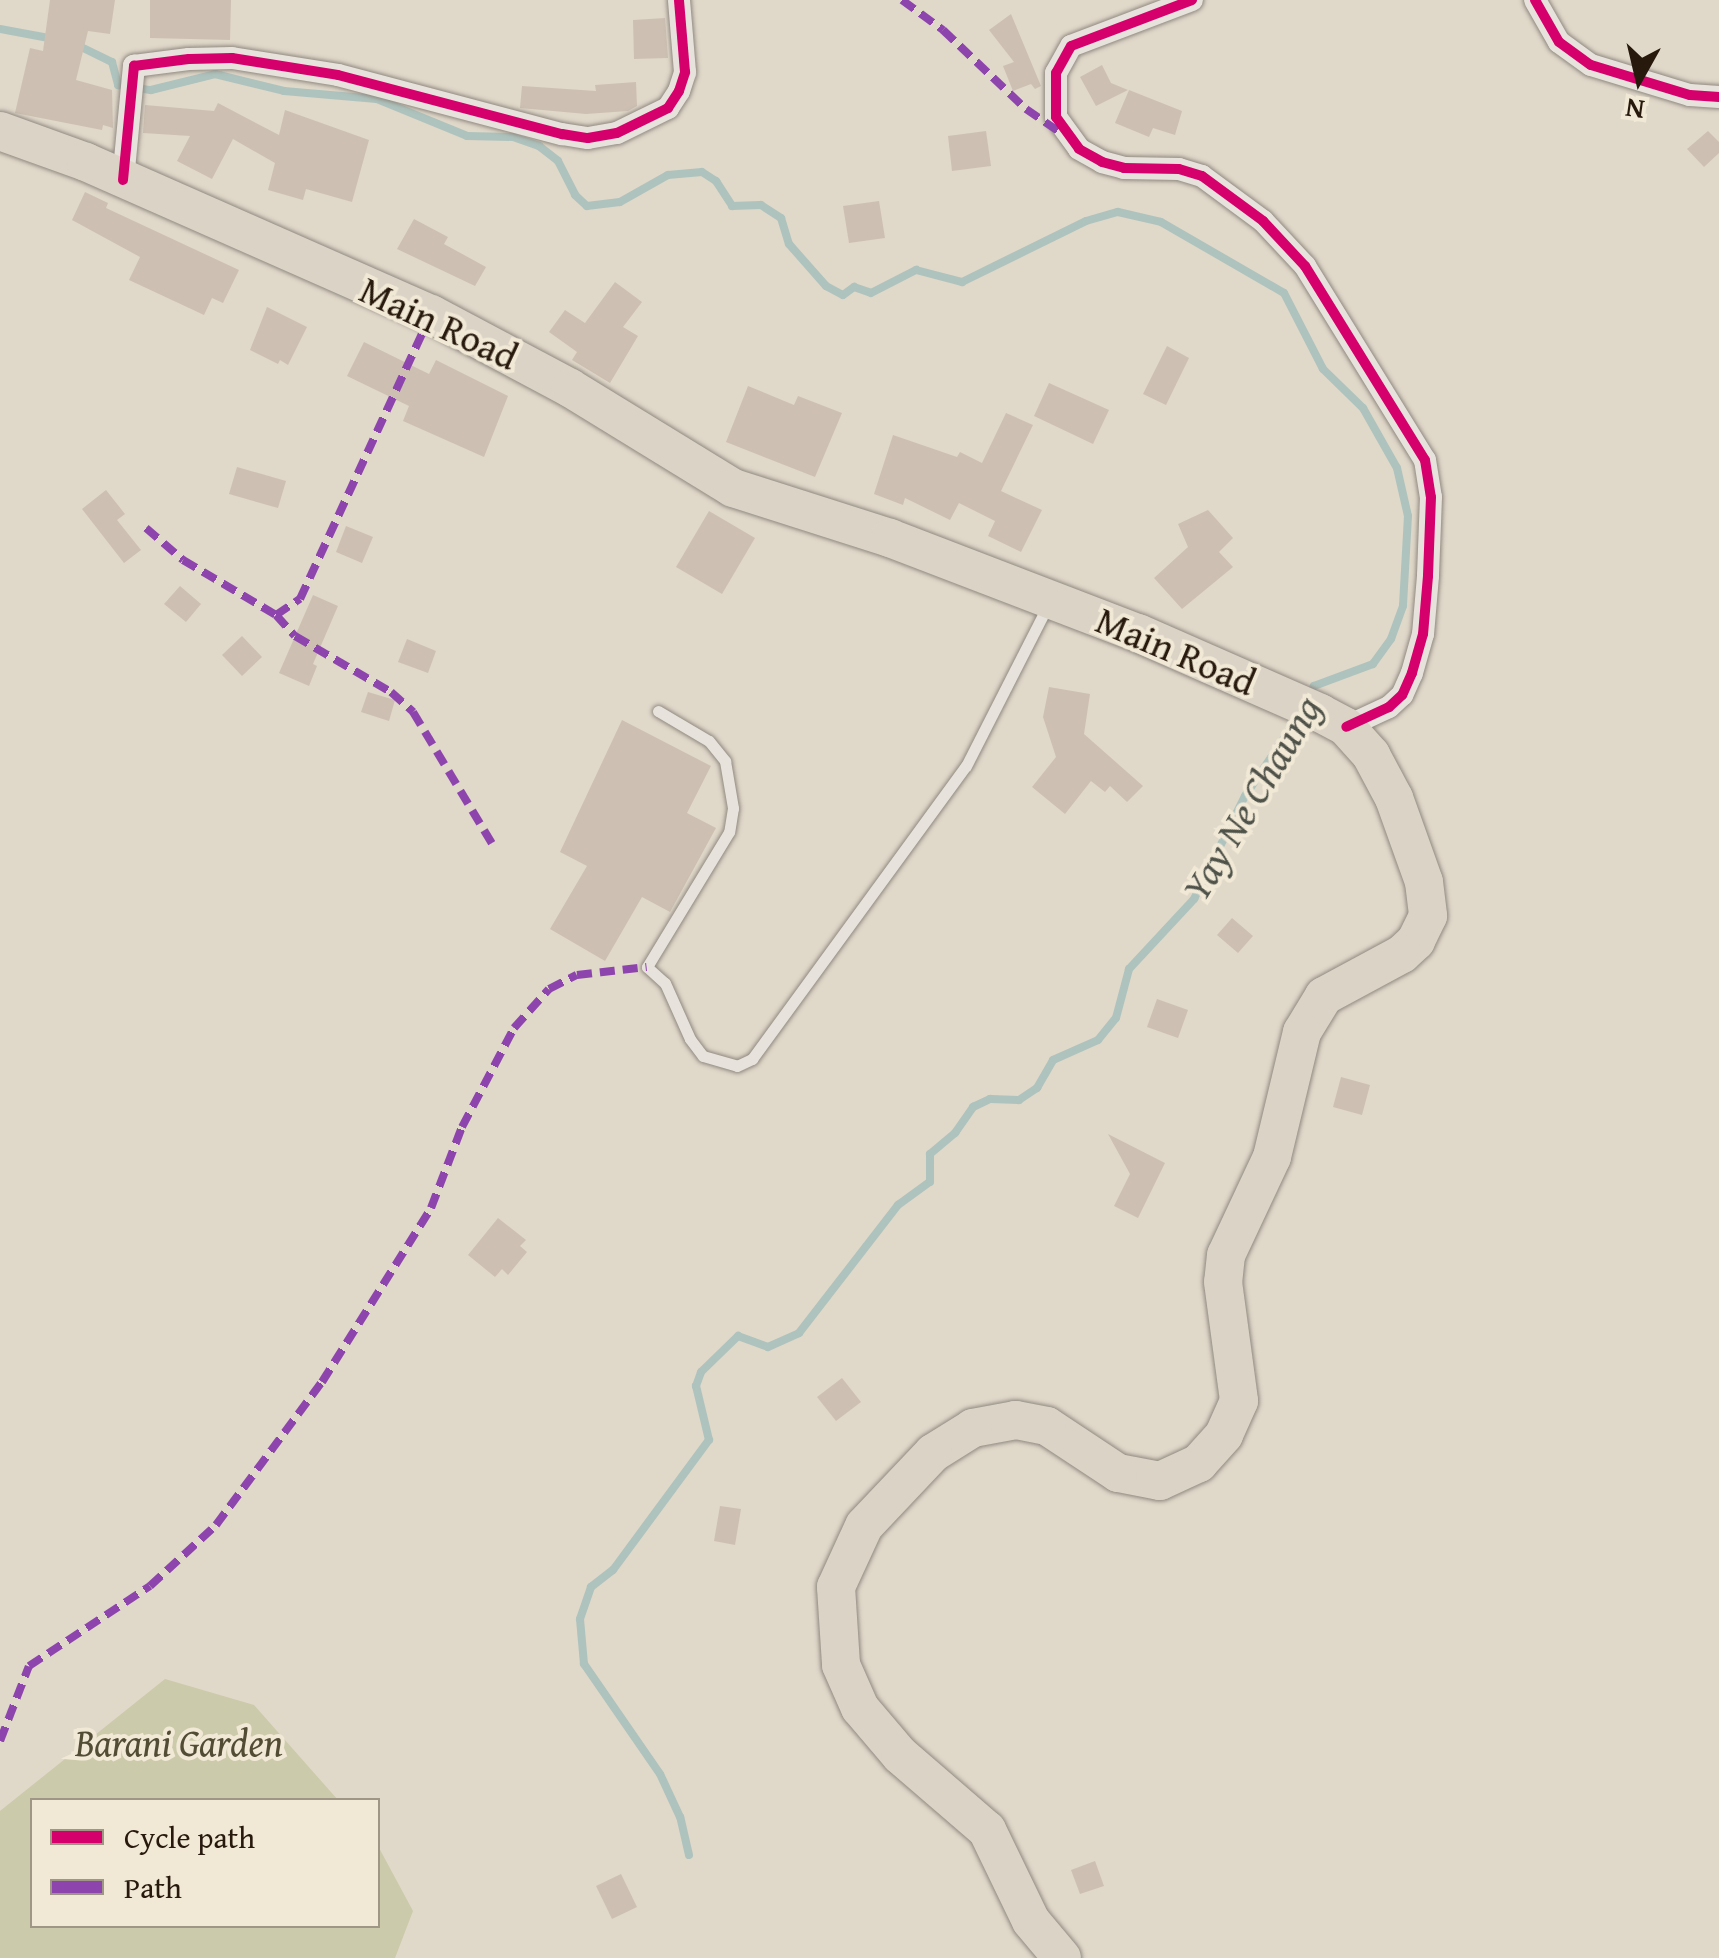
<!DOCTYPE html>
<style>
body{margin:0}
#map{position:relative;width:1719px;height:1958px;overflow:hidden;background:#e0d8c9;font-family:"Gentium Book Plus",serif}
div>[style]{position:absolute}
.green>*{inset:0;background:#cbcaaa}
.stream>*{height:8px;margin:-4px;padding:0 4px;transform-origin:4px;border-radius:4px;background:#aec3bd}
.building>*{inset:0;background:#cdc0b3}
.roads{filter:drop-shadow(0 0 2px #908980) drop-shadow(0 0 2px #908980)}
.lane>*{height:11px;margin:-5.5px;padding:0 5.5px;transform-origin:5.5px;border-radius:5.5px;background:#e7e3dc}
.street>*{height:22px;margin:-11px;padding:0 11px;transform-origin:11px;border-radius:11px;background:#e7e3dc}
.primary>*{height:38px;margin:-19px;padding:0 19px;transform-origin:19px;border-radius:19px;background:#dbd3c6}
.quiet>*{height:8px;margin-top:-4px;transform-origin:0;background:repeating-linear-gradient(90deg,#8e44ad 0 15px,transparent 0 23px)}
.cycleway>*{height:10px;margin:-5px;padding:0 5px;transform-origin:5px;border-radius:5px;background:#d6006c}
span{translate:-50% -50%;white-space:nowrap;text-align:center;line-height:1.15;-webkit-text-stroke:8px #f1e8d6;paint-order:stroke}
.street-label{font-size:38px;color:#271a0d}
.park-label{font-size:38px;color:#534c34;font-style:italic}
.water-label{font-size:40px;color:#4f5249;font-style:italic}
.legend{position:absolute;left:30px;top:1798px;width:350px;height:130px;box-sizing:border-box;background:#f1e8d6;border:2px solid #a09686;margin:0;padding:12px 18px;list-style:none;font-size:30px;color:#271a0d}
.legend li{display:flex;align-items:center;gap:20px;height:50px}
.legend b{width:50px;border:2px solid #a09686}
.north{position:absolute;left:1589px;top:30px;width:100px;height:100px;-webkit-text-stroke:8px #f1e8d6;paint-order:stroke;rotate:188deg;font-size:28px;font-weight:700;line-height:40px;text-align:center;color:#271a0d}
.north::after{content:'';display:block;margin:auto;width:35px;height:45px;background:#271a0d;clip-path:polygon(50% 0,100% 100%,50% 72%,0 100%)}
</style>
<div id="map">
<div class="green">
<i style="clip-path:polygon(165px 1679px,254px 1705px,338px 1800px,32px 1800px,32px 1926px,378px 1926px,378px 1846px,413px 1911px,395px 1958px,0 1958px,0 1811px)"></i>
</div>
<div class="stream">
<i style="left:0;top:29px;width:55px;rotate:10.5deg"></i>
<i style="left:77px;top:45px;width:39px;rotate:26deg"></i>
<i style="left:112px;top:62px;width:24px;rotate:75deg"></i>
<i style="left:118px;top:85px;width:33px;rotate:9deg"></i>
<i style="left:151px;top:90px;width:66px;rotate:-14deg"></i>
<i style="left:215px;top:74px;width:71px;rotate:13.8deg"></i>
<i style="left:284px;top:91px;width:93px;rotate:4.9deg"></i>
<i style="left:377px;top:99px;width:97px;rotate:22.3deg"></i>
<i style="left:467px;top:136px;width:46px;rotate:1.2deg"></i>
<i style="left:513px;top:137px;width:28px;rotate:19deg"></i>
<i style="left:539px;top:146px;width:24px;rotate:38deg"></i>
<i style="left:558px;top:161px;width:38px;rotate:63deg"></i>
<i style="left:575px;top:195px;width:16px;rotate:43deg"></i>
<i style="left:587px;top:206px;width:33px;rotate:-7deg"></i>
<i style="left:620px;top:202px;width:55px;rotate:-29.4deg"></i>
<i style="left:668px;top:175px;width:34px;rotate:-5deg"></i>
<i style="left:702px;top:172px;width:17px;rotate:33deg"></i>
<i style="left:716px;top:181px;width:30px;rotate:57deg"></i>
<i style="left:732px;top:206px;width:29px;rotate:-2deg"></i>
<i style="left:761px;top:205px;width:24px;rotate:33deg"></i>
<i style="left:781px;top:218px;width:27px;rotate:73deg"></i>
<i style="left:789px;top:244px;width:56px;rotate:48.6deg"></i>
<i style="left:826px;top:286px;width:19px;rotate:28deg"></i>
<i style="left:843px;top:295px;width:14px;rotate:-36deg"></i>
<i style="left:854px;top:287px;width:18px;rotate:19deg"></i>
<i style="left:871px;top:293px;width:51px;rotate:-27.1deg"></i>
<i style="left:916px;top:270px;width:48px;rotate:14.6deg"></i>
<i style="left:962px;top:282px;width:138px;rotate:-26.2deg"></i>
<i style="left:1086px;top:221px;width:33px;rotate:-16deg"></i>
<i style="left:1118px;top:212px;width:44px;rotate:13.1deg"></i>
<i style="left:1161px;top:222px;width:142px;rotate:30deg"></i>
<i style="left:1284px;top:293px;width:85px;rotate:62.8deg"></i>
<i style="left:1323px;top:369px;width:56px;rotate:44.3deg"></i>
<i style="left:1363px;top:408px;width:69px;rotate:60.5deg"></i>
<i style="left:1397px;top:468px;width:49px;rotate:77.1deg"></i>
<i style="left:1408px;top:516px;width:90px;rotate:93.2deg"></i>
<i style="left:1403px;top:606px;width:35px;rotate:110deg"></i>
<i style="left:1391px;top:639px;width:31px;rotate:126deg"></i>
<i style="left:1373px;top:664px;width:63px;rotate:159.6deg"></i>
<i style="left:1314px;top:686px;width:11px;rotate:117deg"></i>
<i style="left:689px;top:1855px;width:39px;rotate:-103deg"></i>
<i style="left:680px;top:1817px;width:47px;rotate:-114.9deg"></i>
<i style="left:660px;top:1774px;width:134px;rotate:-124.6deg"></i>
<i style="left:584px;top:1664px;width:45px;rotate:-95.1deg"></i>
<i style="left:580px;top:1619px;width:34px;rotate:-71deg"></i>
<i style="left:591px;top:1587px;width:28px;rotate:-38deg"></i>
<i style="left:613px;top:1570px;width:162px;rotate:-53.6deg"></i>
<i style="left:709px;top:1440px;width:56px;rotate:-103.5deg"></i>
<i style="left:696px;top:1386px;width:15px;rotate:-70deg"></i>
<i style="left:701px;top:1372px;width:52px;rotate:-44.2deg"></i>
<i style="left:738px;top:1336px;width:32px;rotate:20deg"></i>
<i style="left:768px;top:1347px;width:34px;rotate:-24deg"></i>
<i style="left:799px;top:1333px;width:162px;rotate:-52.3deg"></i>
<i style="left:898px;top:1205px;width:39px;rotate:-36deg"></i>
<i style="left:930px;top:1182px;width:28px;rotate:-90deg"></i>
<i style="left:930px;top:1154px;width:33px;rotate:-40deg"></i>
<i style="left:955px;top:1133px;width:32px;rotate:-55deg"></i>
<i style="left:973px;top:1107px;width:19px;rotate:-25deg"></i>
<i style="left:990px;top:1099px;width:29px;rotate:2deg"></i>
<i style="left:1019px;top:1100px;width:22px;rotate:-34deg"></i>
<i style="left:1037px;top:1088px;width:32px;rotate:-60deg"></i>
<i style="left:1053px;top:1060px;width:49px;rotate:-24deg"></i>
<i style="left:1098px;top:1040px;width:28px;rotate:-51deg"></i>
<i style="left:1116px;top:1018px;width:51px;rotate:-75.1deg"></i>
<i style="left:1129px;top:969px;width:96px;rotate:-47.1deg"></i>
<i style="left:1194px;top:899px;width:115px;rotate:-63.7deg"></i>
<i style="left:1245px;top:796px;width:95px;rotate:-56.1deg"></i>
</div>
<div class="building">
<i style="clip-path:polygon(50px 0,115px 0,110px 34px,88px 31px,76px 80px,112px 90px,113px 128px,103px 125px,102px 130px,15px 113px,30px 48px,43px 51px)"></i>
<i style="clip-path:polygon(150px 0,231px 0,230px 40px,150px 38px)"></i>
<i style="clip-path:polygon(1011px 14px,1041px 86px,1035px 89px,1031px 84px,1013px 91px,1003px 66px,1014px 62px,989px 30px)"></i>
<i style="clip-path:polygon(665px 18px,668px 58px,634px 59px,633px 20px)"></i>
<i style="clip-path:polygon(1102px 65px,1111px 83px,1128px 90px,1096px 106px,1080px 77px)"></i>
<i style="clip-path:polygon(636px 82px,637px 106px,628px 111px,586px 114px,520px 108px,522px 86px,596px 91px,595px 85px)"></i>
<i style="clip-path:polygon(1129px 90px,1182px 111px,1175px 135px,1153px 128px,1149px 137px,1115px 123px)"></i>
<i style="clip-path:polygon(218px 103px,279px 135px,285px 110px,369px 140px,352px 202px,306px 189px,303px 200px,268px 190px,275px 163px,233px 139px,212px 179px,177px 161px,190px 136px,143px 133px,145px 105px,214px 111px)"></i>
<i style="clip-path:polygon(986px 131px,991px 166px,952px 171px,948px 136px)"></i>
<i style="clip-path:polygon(1708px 131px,1719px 142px,1719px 153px,1704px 167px,1687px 149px)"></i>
<i style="clip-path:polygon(85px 192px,108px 203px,106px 208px,239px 270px,223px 303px,212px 298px,204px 315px,129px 280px,140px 257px,72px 220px)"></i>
<i style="clip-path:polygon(879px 201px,885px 238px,849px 243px,843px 206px)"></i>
<i style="clip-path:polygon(414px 219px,448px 237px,444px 244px,486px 267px,475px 286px,397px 249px)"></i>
<i style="clip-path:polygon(615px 282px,642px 302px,623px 327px,638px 336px,610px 383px,572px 360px,577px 352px,549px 332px,565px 310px,585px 323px)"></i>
<i style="clip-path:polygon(267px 307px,307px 327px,288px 365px,280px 360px,278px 364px,250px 350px)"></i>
<i style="clip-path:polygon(364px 342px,429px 374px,436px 360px,508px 396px,484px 457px,403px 421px,409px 406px,347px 376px)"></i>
<i style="clip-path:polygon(1167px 346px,1189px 358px,1166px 405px,1143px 394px)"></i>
<i style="clip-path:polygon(1049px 383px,1109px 410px,1093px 444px,1034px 416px)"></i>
<i style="clip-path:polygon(748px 386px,794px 405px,798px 396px,842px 413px,815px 477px,726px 442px)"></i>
<i style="clip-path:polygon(1006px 413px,1033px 425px,1001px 491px,1042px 510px,1021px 552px,988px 536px,995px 521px,959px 503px,950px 520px,905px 498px,903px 505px,874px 494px,893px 435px,957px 457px,960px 452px,982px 463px)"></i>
<i style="clip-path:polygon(237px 467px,286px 481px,278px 508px,229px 494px)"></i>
<i style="clip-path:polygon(106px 490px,125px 514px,117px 520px,141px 550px,124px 563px,82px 509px)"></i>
<i style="clip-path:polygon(1208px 510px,1233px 538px,1219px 552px,1233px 567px,1182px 609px,1154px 578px,1188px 547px,1178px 524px)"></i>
<i style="clip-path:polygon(709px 511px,755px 538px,722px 594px,676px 567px)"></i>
<i style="clip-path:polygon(346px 526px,373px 537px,362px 563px,336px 552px)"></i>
<i style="clip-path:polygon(180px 586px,201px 604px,186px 622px,164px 604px)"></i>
<i style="clip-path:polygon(313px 595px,338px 606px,313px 664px,317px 666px,309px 686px,279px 673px)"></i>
<i style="clip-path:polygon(242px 636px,262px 657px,242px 676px,222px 655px)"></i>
<i style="clip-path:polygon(407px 639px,436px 651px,428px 673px,398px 662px)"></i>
<i style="clip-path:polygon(1049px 687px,1090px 694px,1084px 734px,1143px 786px,1127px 802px,1110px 786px,1105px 792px,1091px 781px,1065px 814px,1032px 787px,1056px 757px,1043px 717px)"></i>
<i style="clip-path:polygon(368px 692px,395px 700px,389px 721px,361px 712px)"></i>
<i style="clip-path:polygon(622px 720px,711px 766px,687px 813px,716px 828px,670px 912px,642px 897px,605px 961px,550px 929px,587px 866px,560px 852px)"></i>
<i style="clip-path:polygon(1232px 918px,1253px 936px,1238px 953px,1217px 935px)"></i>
<i style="clip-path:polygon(1157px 999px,1188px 1010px,1178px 1038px,1147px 1027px)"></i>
<i style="clip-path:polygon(1341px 1077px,1370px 1085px,1362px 1115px,1333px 1107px)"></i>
<i style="clip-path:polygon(1108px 1134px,1165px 1163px,1138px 1218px,1114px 1206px,1130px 1174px)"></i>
<i style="clip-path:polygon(498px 1218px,526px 1240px,520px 1246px,527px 1252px,508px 1275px,502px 1269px,495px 1277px,468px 1255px)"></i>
<i style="clip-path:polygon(842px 1378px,861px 1402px,836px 1421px,817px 1397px)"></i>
<i style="clip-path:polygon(720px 1506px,741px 1509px,735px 1545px,714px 1541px)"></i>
<i style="clip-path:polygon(1095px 1861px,1104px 1886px,1080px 1894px,1071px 1870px)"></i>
<i style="clip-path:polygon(621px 1874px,637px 1907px,612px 1919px,596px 1886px)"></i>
</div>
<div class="roads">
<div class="lane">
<i style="left:658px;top:711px;width:59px;rotate:30.5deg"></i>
<i style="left:709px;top:741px;width:26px;rotate:51deg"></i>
<i style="left:725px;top:761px;width:48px;rotate:80.3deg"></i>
<i style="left:733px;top:808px;width:24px;rotate:99deg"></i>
<i style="left:729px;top:832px;width:158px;rotate:121.3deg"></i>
<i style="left:647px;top:967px;width:24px;rotate:42deg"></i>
<i style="left:665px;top:983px;width:61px;rotate:65.9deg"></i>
<i style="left:690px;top:1039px;width:21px;rotate:53deg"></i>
<i style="left:703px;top:1056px;width:35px;rotate:16deg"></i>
<i style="left:737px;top:1066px;width:17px;rotate:-25deg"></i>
<i style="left:752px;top:1059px;width:363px;rotate:-53.9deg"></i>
<i style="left:966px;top:766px;width:183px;rotate:-63deg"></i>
</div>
<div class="street">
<i style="left:1192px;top:0;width:129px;rotate:159.2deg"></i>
<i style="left:1071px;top:46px;width:31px;rotate:119deg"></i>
<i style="left:1056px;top:73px;width:44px;rotate:90deg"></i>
<i style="left:1056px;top:117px;width:39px;rotate:54deg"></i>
<i style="left:1079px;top:149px;width:26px;rotate:29deg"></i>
<i style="left:1102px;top:162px;width:23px;rotate:15deg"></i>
<i style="left:1124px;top:168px;width:55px;rotate:1deg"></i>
<i style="left:1179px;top:169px;width:24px;rotate:17deg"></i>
<i style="left:1202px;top:176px;width:76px;rotate:36.4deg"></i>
<i style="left:1263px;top:221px;width:62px;rotate:47deg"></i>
<i style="left:1305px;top:266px;width:228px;rotate:58.3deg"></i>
<i style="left:1425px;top:460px;width:37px;rotate:81deg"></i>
<i style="left:1431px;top:497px;width:79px;rotate:92.2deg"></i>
<i style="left:1428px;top:576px;width:58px;rotate:94.9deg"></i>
<i style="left:1423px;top:634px;width:41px;rotate:105.8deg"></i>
<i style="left:1412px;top:673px;width:24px;rotate:114deg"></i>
<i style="left:1402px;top:695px;width:18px;rotate:137deg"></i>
<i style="left:1389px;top:707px;width:47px;rotate:155.1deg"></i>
<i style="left:1535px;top:0;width:48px;rotate:60.3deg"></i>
<i style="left:1559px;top:42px;width:39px;rotate:36deg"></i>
<i style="left:1591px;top:65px;width:103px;rotate:16.9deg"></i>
<i style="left:1690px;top:95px;width:29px;rotate:4deg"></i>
<i style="left:123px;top:180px;width:115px;rotate:-84.5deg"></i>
<i style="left:134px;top:66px;width:55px;rotate:-7.3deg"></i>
<i style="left:189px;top:59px;width:43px;rotate:-1.3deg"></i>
<i style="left:232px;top:58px;width:107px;rotate:9.1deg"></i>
<i style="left:338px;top:75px;width:232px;rotate:14.8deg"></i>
<i style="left:562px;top:134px;width:26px;rotate:9deg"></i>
<i style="left:588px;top:138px;width:29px;rotate:-10deg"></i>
<i style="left:617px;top:133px;width:57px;rotate:-26.1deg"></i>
<i style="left:668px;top:108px;width:20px;rotate:-57deg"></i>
<i style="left:679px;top:91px;width:20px;rotate:-72deg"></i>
<i style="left:685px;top:72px;width:72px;rotate:-94.8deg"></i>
</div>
<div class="primary">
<i style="left:0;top:131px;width:91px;rotate:19.8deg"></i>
<i style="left:86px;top:162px;width:377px;rotate:23.8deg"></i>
<i style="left:431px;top:314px;width:157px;rotate:28deg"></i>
<i style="left:570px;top:388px;width:191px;rotate:31.5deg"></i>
<i style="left:733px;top:488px;width:165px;rotate:17.7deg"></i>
<i style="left:890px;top:538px;width:266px;rotate:21deg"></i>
<i style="left:1138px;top:633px;width:199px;rotate:23.7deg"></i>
<i style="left:1320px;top:713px;width:30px;rotate:28deg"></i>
<i style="left:1346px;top:727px;width:38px;rotate:48deg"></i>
<i style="left:1371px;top:755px;width:49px;rotate:61.9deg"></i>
<i style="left:1394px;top:798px;width:89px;rotate:70.3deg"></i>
<i style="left:1424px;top:882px;width:34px;rotate:83deg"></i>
<i style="left:1428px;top:916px;width:28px;rotate:116deg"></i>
<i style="left:1416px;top:941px;width:19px;rotate:137deg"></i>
<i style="left:1402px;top:954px;width:89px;rotate:151.7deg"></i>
<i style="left:1324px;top:996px;width:42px;rotate:121.4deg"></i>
<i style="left:1302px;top:1032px;width:129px;rotate:103.5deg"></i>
<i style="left:1272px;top:1157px;width:108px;rotate:115.1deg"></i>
<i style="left:1226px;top:1255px;width:27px;rotate:96deg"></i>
<i style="left:1223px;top:1282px;width:120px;rotate:82.3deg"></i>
<i style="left:1239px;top:1401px;width:37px;rotate:114deg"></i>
<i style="left:1224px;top:1435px;width:38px;rotate:132deg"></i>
<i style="left:1199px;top:1463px;width:43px;rotate:155.2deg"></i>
<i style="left:1160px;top:1481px;width:43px;rotate:-169.2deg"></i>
<i style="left:1118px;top:1473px;width:85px;rotate:-146.5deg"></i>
<i style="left:1047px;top:1426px;width:32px;rotate:-169deg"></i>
<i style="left:1016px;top:1420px;width:44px;rotate:169.5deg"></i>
<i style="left:973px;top:1428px;width:47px;rotate:148deg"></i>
<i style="left:933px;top:1453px;width:100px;rotate:133.4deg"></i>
<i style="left:864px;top:1526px;width:67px;rotate:114.7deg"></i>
<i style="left:836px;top:1587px;width:78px;rotate:86.3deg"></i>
<i style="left:841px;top:1665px;width:47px;rotate:66.2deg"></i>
<i style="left:860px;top:1708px;width:62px;rotate:49.6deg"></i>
<i style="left:900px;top:1755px;width:115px;rotate:40.8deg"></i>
<i style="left:987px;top:1830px;width:101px;rotate:64.2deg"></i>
<i style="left:1031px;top:1921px;width:48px;rotate:50deg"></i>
</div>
</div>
<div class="quiet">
<i style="left:902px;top:0;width:51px;rotate:36.2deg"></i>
<i style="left:943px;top:30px;width:115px;rotate:43.6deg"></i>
<i style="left:1026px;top:109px;width:42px;rotate:34.4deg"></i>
<i style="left:146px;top:528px;width:49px;rotate:40.9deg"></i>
<i style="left:183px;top:560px;width:108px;rotate:30.6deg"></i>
<i style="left:276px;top:615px;width:29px;rotate:-34deg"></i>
<i style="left:300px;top:599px;width:314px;rotate:-65.3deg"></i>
<i style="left:276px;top:615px;width:28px;rotate:48deg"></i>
<i style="left:295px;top:636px;width:111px;rotate:30.3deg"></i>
<i style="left:391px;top:692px;width:30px;rotate:42deg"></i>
<i style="left:413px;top:712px;width:157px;rotate:59deg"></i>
<i style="left:0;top:1741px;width:80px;rotate:-68.9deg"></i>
<i style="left:29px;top:1666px;width:145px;rotate:-33.5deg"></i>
<i style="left:150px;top:1586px;width:90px;rotate:-42.7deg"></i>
<i style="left:216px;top:1525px;width:178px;rotate:-53.5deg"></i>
<i style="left:322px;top:1382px;width:205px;rotate:-57.9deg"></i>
<i style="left:431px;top:1208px;width:87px;rotate:-69.1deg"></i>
<i style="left:462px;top:1127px;width:112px;rotate:-62.3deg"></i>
<i style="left:514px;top:1028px;width:52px;rotate:-48.1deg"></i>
<i style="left:549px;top:989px;width:31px;rotate:-27deg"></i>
<i style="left:577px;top:975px;width:70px;rotate:-6.5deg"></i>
</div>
<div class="cycleway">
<i style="left:1192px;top:0;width:129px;rotate:159.2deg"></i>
<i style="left:1071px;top:46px;width:31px;rotate:119deg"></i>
<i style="left:1056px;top:73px;width:44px;rotate:90deg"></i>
<i style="left:1056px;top:117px;width:39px;rotate:54deg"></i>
<i style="left:1079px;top:149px;width:26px;rotate:29deg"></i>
<i style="left:1102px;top:162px;width:23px;rotate:15deg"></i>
<i style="left:1124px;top:168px;width:55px;rotate:1deg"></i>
<i style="left:1179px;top:169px;width:24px;rotate:17deg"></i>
<i style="left:1202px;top:176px;width:76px;rotate:36.4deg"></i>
<i style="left:1263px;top:221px;width:62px;rotate:47deg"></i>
<i style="left:1305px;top:266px;width:228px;rotate:58.3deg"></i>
<i style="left:1425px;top:460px;width:37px;rotate:81deg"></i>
<i style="left:1431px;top:497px;width:79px;rotate:92.2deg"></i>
<i style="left:1428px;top:576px;width:58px;rotate:94.9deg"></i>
<i style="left:1423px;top:634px;width:41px;rotate:105.8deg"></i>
<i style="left:1412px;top:673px;width:24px;rotate:114deg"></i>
<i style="left:1402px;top:695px;width:18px;rotate:137deg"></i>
<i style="left:1389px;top:707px;width:47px;rotate:155.1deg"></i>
<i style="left:1535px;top:0;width:48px;rotate:60.3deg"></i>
<i style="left:1559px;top:42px;width:39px;rotate:36deg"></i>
<i style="left:1591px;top:65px;width:103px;rotate:16.9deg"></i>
<i style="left:1690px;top:95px;width:29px;rotate:4deg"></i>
<i style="left:123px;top:180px;width:115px;rotate:-84.5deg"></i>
<i style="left:134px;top:66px;width:55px;rotate:-7.3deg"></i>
<i style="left:189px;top:59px;width:43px;rotate:-1.3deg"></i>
<i style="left:232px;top:58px;width:107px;rotate:9.1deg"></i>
<i style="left:338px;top:75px;width:232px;rotate:14.8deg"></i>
<i style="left:562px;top:134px;width:26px;rotate:9deg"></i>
<i style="left:588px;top:138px;width:29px;rotate:-10deg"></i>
<i style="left:617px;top:133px;width:57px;rotate:-26.1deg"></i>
<i style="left:668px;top:108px;width:20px;rotate:-57deg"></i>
<i style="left:679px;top:91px;width:20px;rotate:-72deg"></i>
<i style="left:685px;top:72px;width:72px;rotate:-94.8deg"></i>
</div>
<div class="street-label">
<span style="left:439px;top:323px;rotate:25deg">Main Road</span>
<span style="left:1176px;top:651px;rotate:23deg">Main Road</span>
</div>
<div class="park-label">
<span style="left:179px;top:1743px">Barani Garden</span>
</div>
<div class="water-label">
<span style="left:1251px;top:798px;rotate:-59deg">Yay Ne Chaung</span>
</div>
<ul class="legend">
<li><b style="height:12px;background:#d6006c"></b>Cycle path</li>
<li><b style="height:12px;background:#8e44ad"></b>Path</li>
</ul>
<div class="north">N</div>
</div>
